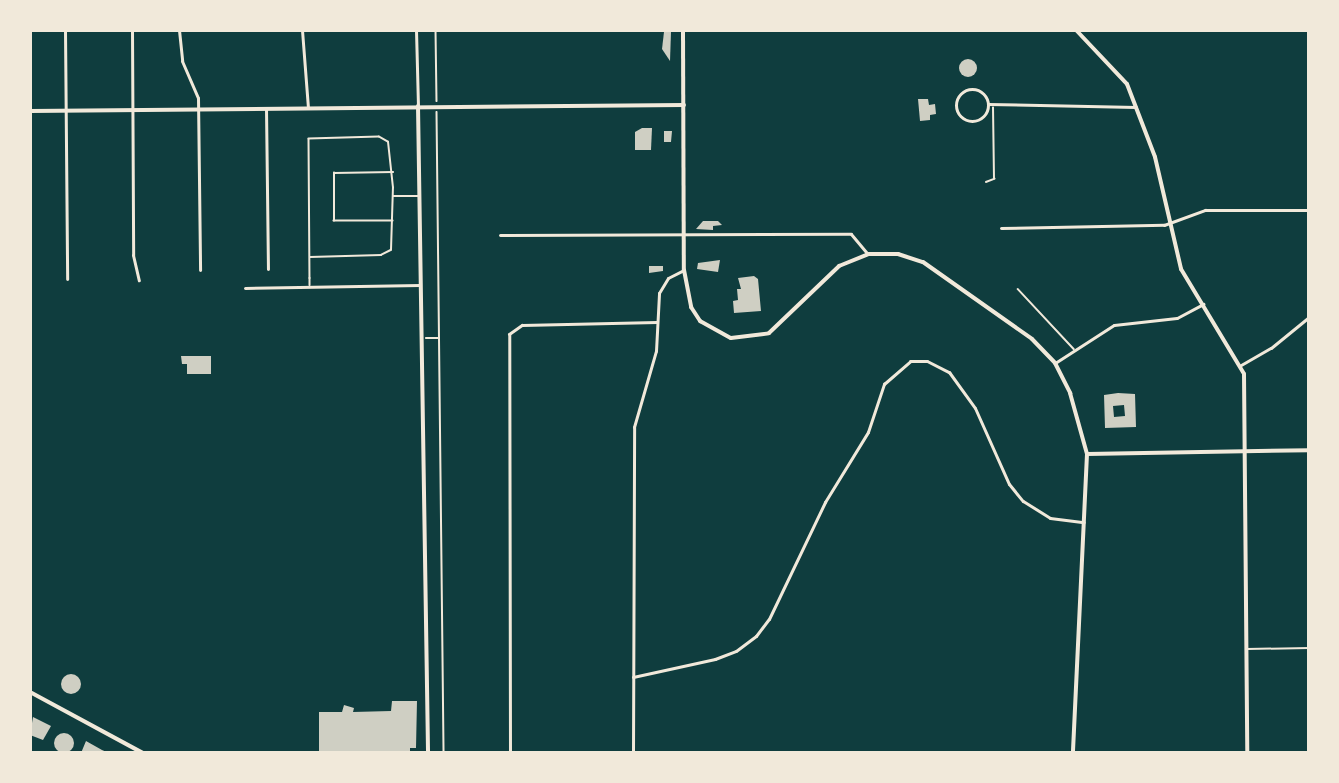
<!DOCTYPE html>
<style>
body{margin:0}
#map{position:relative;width:1339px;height:783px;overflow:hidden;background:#0f3d3e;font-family:"Nunito Sans",sans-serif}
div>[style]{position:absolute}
.building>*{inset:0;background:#cfcfc3}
.round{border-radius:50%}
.path>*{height:1.5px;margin:-0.75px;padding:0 0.75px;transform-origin:0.75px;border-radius:0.75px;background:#f1e9da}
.service>*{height:1.5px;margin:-0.75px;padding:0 0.75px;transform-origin:0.75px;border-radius:0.75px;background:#f1e9da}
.minor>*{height:3px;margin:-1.5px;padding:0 1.5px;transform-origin:1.5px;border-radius:1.5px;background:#f1e9da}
.minor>.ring{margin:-1.5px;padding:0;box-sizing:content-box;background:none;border:3px solid #f1e9da;border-radius:50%}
.tertiary>*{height:4px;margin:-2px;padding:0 2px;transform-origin:2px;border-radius:2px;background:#f1e9da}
span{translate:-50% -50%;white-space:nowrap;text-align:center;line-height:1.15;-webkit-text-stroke:4.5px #f1e9da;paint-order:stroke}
.frame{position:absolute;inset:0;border:32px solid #f1e9da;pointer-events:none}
</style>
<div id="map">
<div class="building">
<i style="clip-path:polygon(664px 32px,671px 32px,670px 61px,662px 49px)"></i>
<i class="round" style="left:959px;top:59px;width:18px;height:18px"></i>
<i style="clip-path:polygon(918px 99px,928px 99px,929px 105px,935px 104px,936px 114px,930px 115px,930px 120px,920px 121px)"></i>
<i style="clip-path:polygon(642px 128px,652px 128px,651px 150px,635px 150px,635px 132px)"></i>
<i style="clip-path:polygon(664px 131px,672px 131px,671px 142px,664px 142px)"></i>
<i style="clip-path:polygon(703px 221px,718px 221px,722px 225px,713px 226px,713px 230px,696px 229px)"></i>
<i style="clip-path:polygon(720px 260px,718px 272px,697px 269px,698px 263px)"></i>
<i style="clip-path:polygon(649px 266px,663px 266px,663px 271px,649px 273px)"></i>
<i style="clip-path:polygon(754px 276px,758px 279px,761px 311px,734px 313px,733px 301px,738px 300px,737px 289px,741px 289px,738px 278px)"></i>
<i style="clip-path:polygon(181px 356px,211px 356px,211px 374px,187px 374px,187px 364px,182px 364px)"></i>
<i style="clip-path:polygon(evenodd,1118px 393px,1135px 394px,1136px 427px,1105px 428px,1104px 395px,1118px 393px,1124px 405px,1125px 416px,1114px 417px,1113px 406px,1124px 405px)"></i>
<i class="round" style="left:61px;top:674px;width:20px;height:20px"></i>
<i style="clip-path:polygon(392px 701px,417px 701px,416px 748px,410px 748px,410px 753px,319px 753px,319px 712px,342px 712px,344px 705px,354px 708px,353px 712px,391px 711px)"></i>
<i style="clip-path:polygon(33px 717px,51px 726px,43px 740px,30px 735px)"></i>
<i class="round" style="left:54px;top:733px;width:20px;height:20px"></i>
<i style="clip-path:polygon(86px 741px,102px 750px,109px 753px,81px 753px)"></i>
</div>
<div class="path">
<i style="left:436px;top:30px;width:71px;rotate:89.2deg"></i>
<i style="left:437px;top:112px;width:641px;rotate:89.37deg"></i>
<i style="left:426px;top:338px;width:13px"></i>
</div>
<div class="service">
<i style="left:986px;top:182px;width:9px;rotate:-21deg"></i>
<i style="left:994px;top:179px;width:71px;rotate:-90.8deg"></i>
<i style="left:393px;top:196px;width:26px"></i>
<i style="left:393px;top:221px;width:59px;rotate:180deg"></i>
<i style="left:334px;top:221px;width:48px;rotate:-90deg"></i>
<i style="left:334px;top:173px;width:59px;rotate:-1deg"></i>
<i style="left:310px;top:257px;width:71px;rotate:-1.6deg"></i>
<i style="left:381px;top:255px;width:11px;rotate:-27deg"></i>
<i style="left:391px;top:250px;width:62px;rotate:-88.2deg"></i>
<i style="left:393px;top:188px;width:46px;rotate:-96.2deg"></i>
<i style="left:388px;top:142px;width:10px;rotate:-151deg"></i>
<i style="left:379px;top:137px;width:70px;rotate:178.4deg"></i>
<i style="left:309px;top:139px;width:139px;rotate:89.6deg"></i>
<i style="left:310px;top:278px;width:7px;rotate:90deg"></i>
<i style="left:1018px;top:289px;width:82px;rotate:47deg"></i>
<i style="left:1247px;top:649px;width:62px;rotate:-0.9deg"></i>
</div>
<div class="minor">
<i style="left:65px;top:30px;width:249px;rotate:89.5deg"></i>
<i style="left:132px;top:30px;width:225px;rotate:89.7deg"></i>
<i style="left:133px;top:255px;width:26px;rotate:77deg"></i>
<i style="left:179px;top:30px;width:31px;rotate:84deg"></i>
<i style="left:182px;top:61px;width:40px;rotate:66.6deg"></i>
<i style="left:198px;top:98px;width:172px;rotate:89.3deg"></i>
<i style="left:302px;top:30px;width:78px;rotate:85.6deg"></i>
<i style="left:416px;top:30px;width:76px;rotate:88.5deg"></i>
<i class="ring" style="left:956px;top:89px;width:29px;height:29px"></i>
<i style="left:988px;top:104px;width:148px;rotate:1.2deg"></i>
<i style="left:266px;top:108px;width:161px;rotate:89.3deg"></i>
<i style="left:1001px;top:228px;width:163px;rotate:-1.1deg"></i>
<i style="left:1164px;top:225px;width:44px;rotate:-20.1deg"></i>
<i style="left:1205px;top:210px;width:104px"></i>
<i style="left:500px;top:235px;width:351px;rotate:-0.2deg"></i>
<i style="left:851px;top:234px;width:26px;rotate:50deg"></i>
<i style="left:245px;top:288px;width:175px;rotate:-1deg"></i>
<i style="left:1055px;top:363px;width:70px;rotate:-32.8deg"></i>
<i style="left:1114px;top:325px;width:63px;rotate:-6.3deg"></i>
<i style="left:1177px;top:318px;width:30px;rotate:-28deg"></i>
<i style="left:1241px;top:365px;width:34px;rotate:-30deg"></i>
<i style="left:1271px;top:348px;width:49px;rotate:-39.2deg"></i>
<i style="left:633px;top:677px;width:84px;rotate:-12.4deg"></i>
<i style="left:715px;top:659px;width:22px;rotate:-21deg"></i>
<i style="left:736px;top:651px;width:25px;rotate:-37deg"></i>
<i style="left:756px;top:636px;width:21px;rotate:-53deg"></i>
<i style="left:769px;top:619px;width:130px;rotate:-64.4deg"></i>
<i style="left:825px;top:502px;width:82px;rotate:-58.4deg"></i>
<i style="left:868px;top:432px;width:51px;rotate:-71.6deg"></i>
<i style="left:884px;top:384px;width:35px;rotate:-41deg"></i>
<i style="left:910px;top:361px;width:17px"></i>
<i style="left:927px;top:361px;width:25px;rotate:27deg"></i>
<i style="left:949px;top:372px;width:44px;rotate:54.2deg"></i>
<i style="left:975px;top:408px;width:83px;rotate:65.9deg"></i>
<i style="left:1009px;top:484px;width:22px;rotate:51deg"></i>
<i style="left:1023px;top:501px;width:32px;rotate:32deg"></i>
<i style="left:1050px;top:518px;width:34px;rotate:7deg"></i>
<i style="left:510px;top:753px;width:419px;rotate:-90.1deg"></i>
<i style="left:509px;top:334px;width:16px;rotate:-35deg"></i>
<i style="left:522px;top:325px;width:135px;rotate:-1.3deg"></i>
<i style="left:633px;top:753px;width:326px;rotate:-89.8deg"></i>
<i style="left:634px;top:427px;width:79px;rotate:-73.9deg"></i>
<i style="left:656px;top:351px;width:58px;rotate:-87deg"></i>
<i style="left:659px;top:293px;width:17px;rotate:-59deg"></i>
<i style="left:668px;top:278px;width:18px;rotate:-27deg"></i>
</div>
<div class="tertiary">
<i style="left:683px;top:30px;width:240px;rotate:89.8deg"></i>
<i style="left:684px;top:270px;width:38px;rotate:79deg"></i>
<i style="left:691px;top:307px;width:17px;rotate:57deg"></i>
<i style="left:700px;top:321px;width:35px;rotate:29deg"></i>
<i style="left:731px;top:338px;width:38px;rotate:-7deg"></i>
<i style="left:769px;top:333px;width:97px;rotate:-43.7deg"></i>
<i style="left:839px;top:266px;width:31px;rotate:-22deg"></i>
<i style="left:868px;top:254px;width:30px"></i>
<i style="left:898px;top:254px;width:26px;rotate:18deg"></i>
<i style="left:923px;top:262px;width:133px;rotate:35.2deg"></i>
<i style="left:1032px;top:339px;width:33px;rotate:46deg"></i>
<i style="left:1055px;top:363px;width:34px;rotate:63deg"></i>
<i style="left:1070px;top:393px;width:63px;rotate:74.4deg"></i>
<i style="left:1087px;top:454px;width:299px;rotate:92.7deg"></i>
<i style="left:1076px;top:30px;width:74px;rotate:46.6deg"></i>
<i style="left:1127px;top:84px;width:78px;rotate:69deg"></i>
<i style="left:1155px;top:157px;width:115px;rotate:76.9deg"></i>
<i style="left:1181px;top:269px;width:122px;rotate:59deg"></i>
<i style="left:1244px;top:374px;width:379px;rotate:89.5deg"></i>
<i style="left:418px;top:106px;width:647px;rotate:89.11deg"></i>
<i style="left:30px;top:111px;width:654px;rotate:-0.53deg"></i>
<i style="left:1087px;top:454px;width:222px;rotate:-1deg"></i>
<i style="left:30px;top:692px;width:128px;rotate:28.4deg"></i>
</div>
<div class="frame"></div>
</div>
